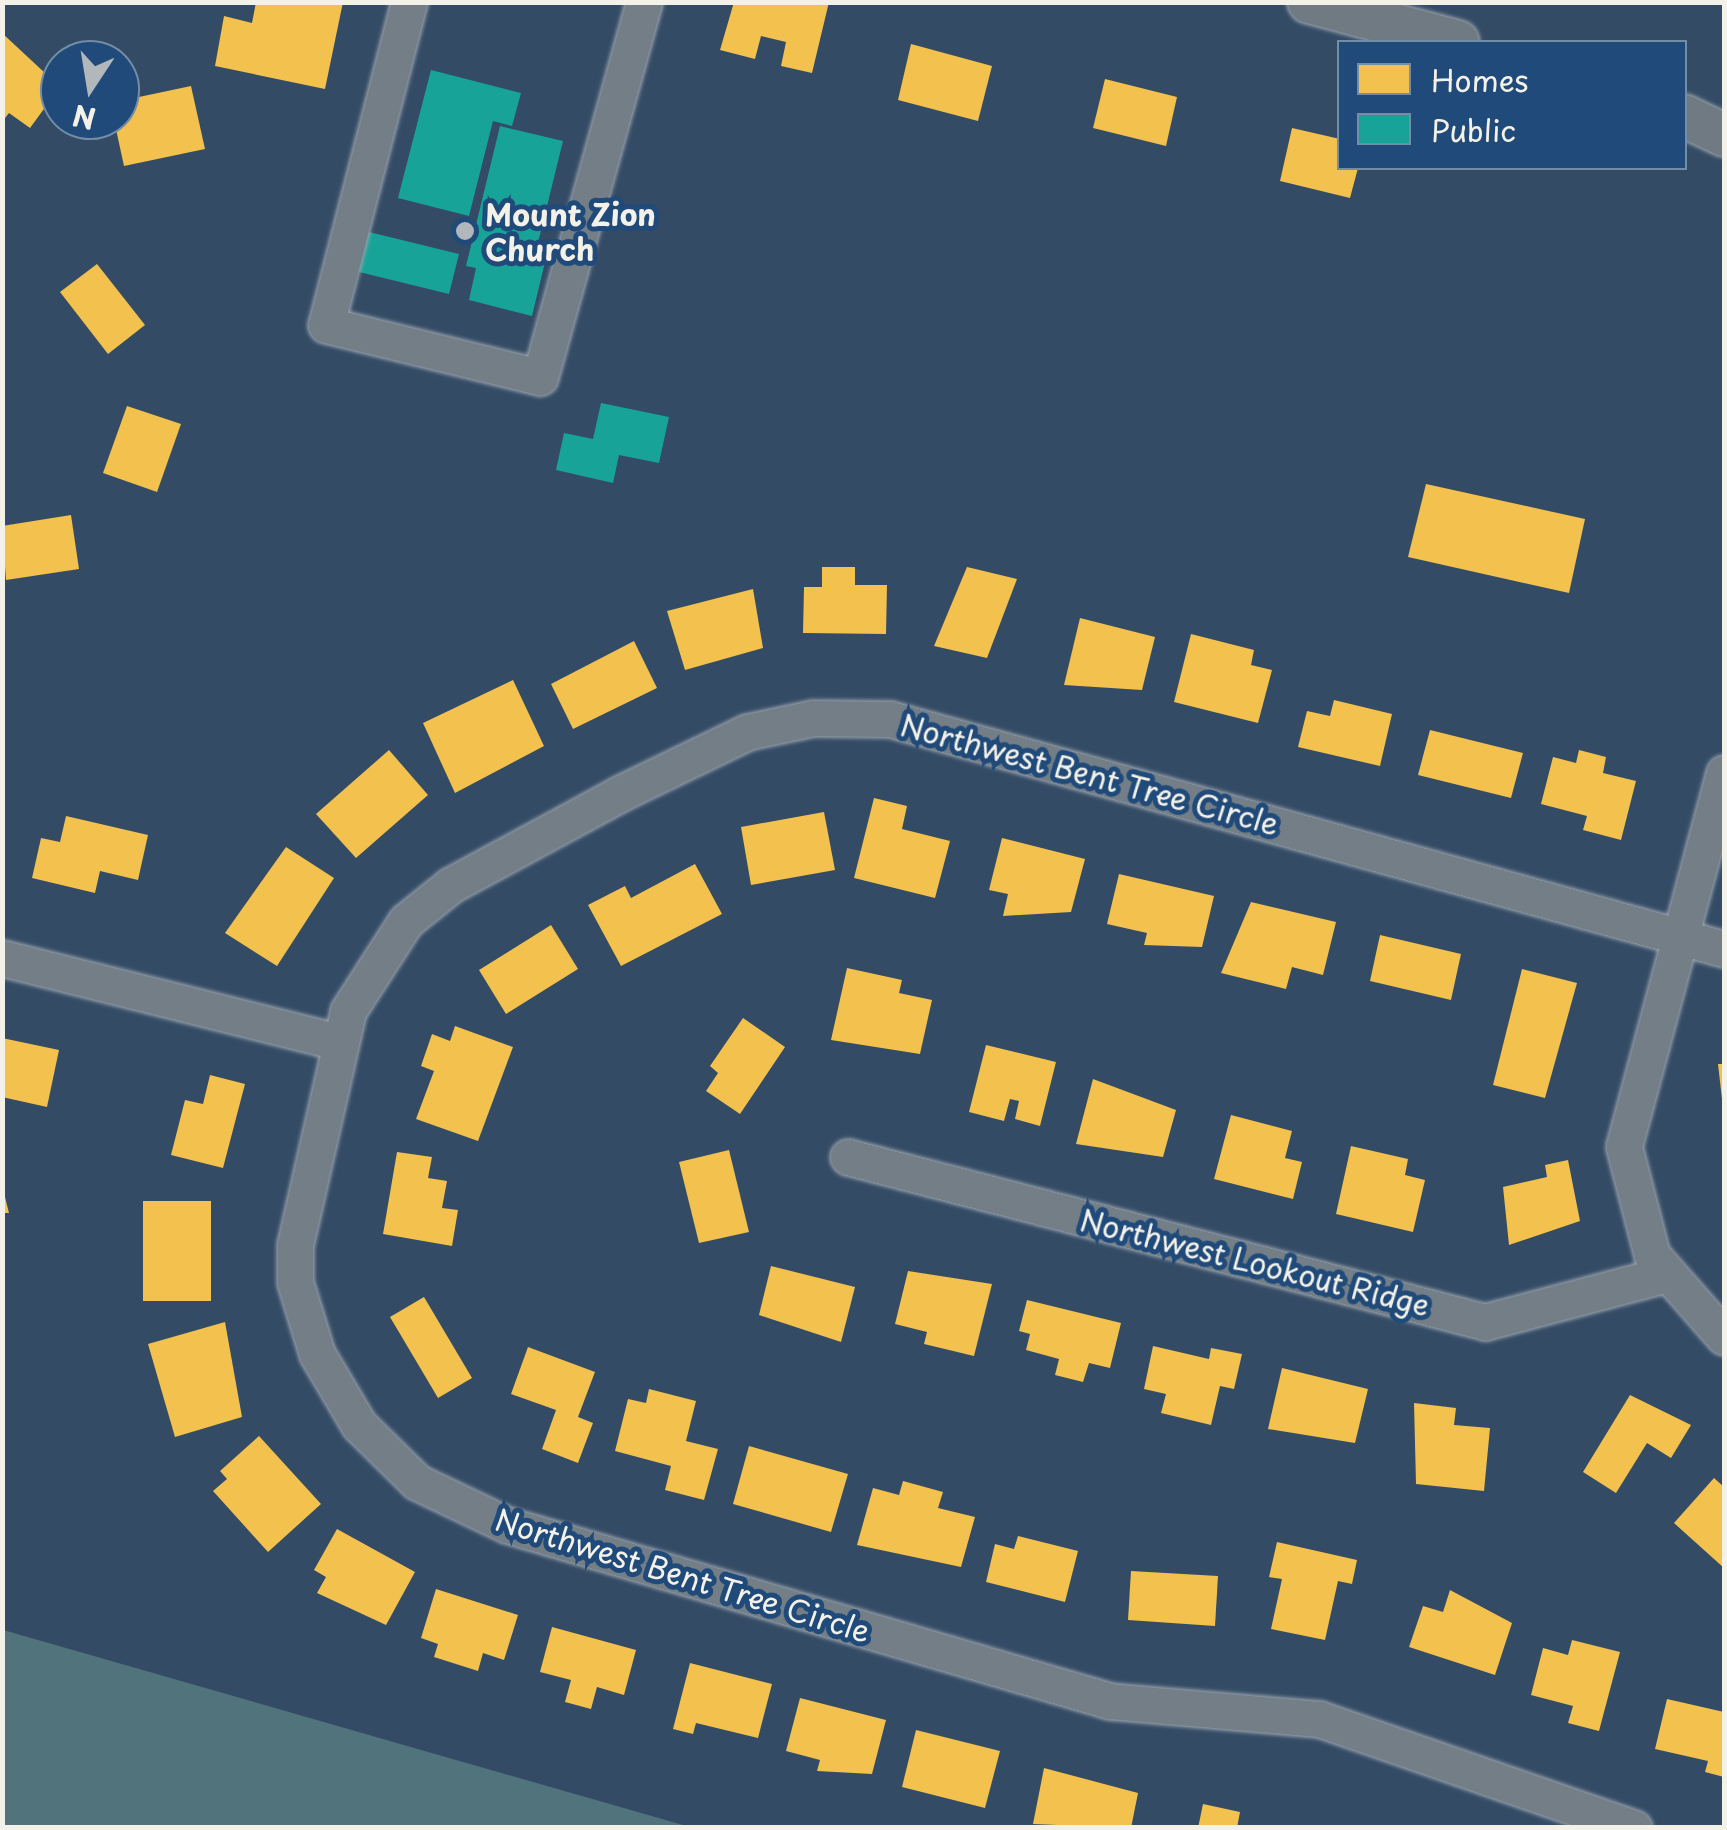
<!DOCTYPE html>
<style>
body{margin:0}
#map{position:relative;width:1727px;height:1830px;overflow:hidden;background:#344b65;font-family:"Playpen Sans",sans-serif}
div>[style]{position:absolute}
.green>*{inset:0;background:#51747c}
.homes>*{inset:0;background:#f2c14e}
.public>*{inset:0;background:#17a398}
.roads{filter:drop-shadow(0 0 2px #9ba5af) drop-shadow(0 0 2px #9ba5af)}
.minor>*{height:35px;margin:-17.5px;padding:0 17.5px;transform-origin:17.5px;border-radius:17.5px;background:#737e87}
.major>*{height:42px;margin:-21px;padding:0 21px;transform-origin:21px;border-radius:21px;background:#6f7a83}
.dots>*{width:28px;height:28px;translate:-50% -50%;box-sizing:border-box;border:5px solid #1f4a7a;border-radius:50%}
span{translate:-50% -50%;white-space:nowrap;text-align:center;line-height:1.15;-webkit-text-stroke:10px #1f4a7a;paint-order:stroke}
.poi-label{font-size:30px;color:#f4f1e8;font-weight:700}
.left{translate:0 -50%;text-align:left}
.street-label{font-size:30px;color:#f4f1e8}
.frame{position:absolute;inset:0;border:5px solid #f4f1e8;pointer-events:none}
.legend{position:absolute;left:1337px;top:40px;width:350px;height:130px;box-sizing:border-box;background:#1f4a7a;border:2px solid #748da6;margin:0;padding:12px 18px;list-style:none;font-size:30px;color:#f4f1e8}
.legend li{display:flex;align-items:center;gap:20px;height:50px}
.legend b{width:50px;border:2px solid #748da6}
.north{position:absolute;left:40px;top:40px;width:100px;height:100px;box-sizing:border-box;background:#1f4a7a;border:2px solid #748da6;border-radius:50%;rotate:192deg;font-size:28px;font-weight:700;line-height:40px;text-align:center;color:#f4f1e8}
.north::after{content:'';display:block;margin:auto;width:35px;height:45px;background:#b1b7ba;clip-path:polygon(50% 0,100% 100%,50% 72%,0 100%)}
</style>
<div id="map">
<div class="green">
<i style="clip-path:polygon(3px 1630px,690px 1827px,3px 1827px)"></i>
</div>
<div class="homes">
<i style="clip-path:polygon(256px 2px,343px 2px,325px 89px,215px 66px,224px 16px,252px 23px)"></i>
<i style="clip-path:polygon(734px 2px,829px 2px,812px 73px,781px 66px,786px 42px,761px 36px,755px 59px,720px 50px)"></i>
<i style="clip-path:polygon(2px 33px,60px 87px,30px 128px,9px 113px,2px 122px)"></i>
<i style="clip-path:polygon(911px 44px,992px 66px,978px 121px,898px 100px)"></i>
<i style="clip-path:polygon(1105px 79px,1177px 97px,1166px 146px,1093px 128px)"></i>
<i style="clip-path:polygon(191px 86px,205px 149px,124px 166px,114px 120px,120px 101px)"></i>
<i style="clip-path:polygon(1292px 128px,1340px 139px,1340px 168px,1358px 168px,1350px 198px,1280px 181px)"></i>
<i style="clip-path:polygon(97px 264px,145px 325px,108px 354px,60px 292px)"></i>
<i style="clip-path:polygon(127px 406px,181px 424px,157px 492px,103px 473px)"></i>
<i style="clip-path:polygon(1426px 484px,1585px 519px,1569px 593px,1408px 557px)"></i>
<i style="clip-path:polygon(71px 515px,79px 569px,6px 580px,2px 526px)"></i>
<i style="clip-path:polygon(822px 567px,855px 567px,855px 585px,887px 585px,886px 634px,803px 633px,804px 587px,822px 587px)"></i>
<i style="clip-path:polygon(967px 567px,1017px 579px,987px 658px,934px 646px)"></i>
<i style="clip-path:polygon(753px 589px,763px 648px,685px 670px,667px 611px)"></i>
<i style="clip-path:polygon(1080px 618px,1155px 637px,1142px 690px,1064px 685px)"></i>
<i style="clip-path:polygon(1191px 634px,1254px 650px,1251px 665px,1272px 670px,1258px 723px,1174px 702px)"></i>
<i style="clip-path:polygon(634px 641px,657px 688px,573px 729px,551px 684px)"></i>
<i style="clip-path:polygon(513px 680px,544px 746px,455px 793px,423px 723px)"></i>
<i style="clip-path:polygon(1334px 700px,1392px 714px,1380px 766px,1298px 747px,1307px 711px,1330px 716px)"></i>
<i style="clip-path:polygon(1430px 730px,1523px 753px,1511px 798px,1418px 775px)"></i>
<i style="clip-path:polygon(389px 750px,428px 795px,356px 858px,316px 814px)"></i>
<i style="clip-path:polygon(1579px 750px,1606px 757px,1603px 773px,1636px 781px,1621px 840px,1583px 830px,1587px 816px,1541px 804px,1553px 757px,1576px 763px)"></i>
<i style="clip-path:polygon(874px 798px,907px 806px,902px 829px,950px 841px,935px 898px,854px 878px)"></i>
<i style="clip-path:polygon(824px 812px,835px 870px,751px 885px,741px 827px)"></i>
<i style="clip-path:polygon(66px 816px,148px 835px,138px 880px,100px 871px,95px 893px,32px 878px,41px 838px,60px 842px)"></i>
<i style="clip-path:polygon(1002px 838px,1085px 859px,1071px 912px,1003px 916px,1008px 894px,989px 890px)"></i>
<i style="clip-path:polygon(286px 847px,334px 878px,277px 966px,225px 933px)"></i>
<i style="clip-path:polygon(695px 864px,722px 914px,621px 966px,588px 905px,625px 886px,631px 898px)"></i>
<i style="clip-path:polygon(1119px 874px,1214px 896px,1202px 947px,1144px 945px,1147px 933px,1107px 924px)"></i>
<i style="clip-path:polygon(1251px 902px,1336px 922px,1323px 975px,1292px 967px,1286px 989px,1221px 973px)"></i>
<i style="clip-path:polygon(551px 925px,578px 969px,506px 1014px,479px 970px)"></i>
<i style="clip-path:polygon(1380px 935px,1461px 954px,1451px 1000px,1370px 981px)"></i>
<i style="clip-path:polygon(847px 968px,902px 980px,899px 993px,932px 1000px,920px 1054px,831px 1040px)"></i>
<i style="clip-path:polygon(1522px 969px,1577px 983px,1545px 1098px,1493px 1085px)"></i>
<i style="clip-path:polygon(743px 1018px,785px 1047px,740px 1114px,706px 1091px,718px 1073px,710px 1066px)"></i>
<i style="clip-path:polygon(455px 1026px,513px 1047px,478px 1141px,416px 1119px,434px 1071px,421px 1066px,432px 1034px,450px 1041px)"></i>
<i style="clip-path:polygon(2px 1038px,59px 1050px,47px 1107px,2px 1097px)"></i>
<i style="clip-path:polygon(986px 1045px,1056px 1062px,1040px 1126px,1015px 1119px,1019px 1101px,1010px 1099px,1004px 1121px,969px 1112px)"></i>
<i style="clip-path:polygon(1718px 1064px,1724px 1064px,1724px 1099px,1722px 1099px)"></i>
<i style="clip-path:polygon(210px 1075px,245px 1084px,223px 1168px,171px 1155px,185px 1100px,203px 1104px)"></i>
<i style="clip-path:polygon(1093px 1079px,1176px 1110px,1163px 1157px,1076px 1144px)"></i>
<i style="clip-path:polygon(1231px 1115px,1292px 1131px,1285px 1158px,1302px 1162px,1293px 1199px,1214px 1179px)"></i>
<i style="clip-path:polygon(1351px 1146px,1408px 1159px,1405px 1175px,1425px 1180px,1413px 1232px,1336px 1214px)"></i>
<i style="clip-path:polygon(729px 1150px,749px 1232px,699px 1243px,679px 1162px)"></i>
<i style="clip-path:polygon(397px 1152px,432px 1157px,428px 1178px,447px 1181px,442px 1208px,458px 1210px,452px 1246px,383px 1234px)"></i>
<i style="clip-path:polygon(1568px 1160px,1580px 1221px,1509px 1245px,1503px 1187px,1547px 1177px,1545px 1165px)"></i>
<i style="clip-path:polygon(2px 1185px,9px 1213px,2px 1213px)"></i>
<i style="clip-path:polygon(143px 1201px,211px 1201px,211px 1301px,143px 1301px)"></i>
<i style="clip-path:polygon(771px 1266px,855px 1287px,841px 1342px,759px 1315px)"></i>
<i style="clip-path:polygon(908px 1271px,992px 1284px,974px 1356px,924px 1344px,927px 1332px,895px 1324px)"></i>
<i style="clip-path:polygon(424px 1297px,472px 1378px,438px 1398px,390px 1317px)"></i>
<i style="clip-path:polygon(1027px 1300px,1121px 1323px,1110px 1368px,1089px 1363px,1083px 1382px,1055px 1375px,1059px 1359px,1026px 1350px,1030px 1334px,1019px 1331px)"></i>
<i style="clip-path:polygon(225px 1322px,242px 1417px,175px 1437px,148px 1344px)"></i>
<i style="clip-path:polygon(1153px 1346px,1209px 1359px,1211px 1348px,1242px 1354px,1234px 1389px,1220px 1386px,1211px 1425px,1161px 1413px,1166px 1394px,1144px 1389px)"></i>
<i style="clip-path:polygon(528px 1347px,595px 1372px,578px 1417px,593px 1423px,578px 1463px,542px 1449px,556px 1410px,511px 1394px)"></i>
<i style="clip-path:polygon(1282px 1368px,1368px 1389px,1355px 1443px,1268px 1429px)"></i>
<i style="clip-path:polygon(649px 1389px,696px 1401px,686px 1441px,718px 1449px,704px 1500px,665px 1490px,671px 1466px,615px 1451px,628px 1399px,646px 1403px)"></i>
<i style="clip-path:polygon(1630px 1395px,1691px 1425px,1671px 1458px,1647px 1443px,1616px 1493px,1583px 1472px)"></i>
<i style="clip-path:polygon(1414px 1403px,1456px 1408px,1454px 1425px,1490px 1428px,1484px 1491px,1416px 1484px)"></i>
<i style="clip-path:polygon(259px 1436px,321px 1504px,268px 1552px,213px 1491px,227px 1479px,220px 1471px)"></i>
<i style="clip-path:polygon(749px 1446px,848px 1474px,831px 1532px,733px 1504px)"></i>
<i style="clip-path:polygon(1714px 1478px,1724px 1487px,1724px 1568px,1674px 1523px)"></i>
<i style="clip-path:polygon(903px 1481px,943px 1492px,938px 1508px,975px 1517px,961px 1567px,857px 1545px,873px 1488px,899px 1495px)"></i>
<i style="clip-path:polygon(337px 1529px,415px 1572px,386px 1625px,317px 1593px,326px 1577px,314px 1570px)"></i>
<i style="clip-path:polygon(1018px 1536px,1078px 1551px,1065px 1602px,986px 1582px,995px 1544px,1014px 1549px)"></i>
<i style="clip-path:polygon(1277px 1542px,1357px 1560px,1352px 1584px,1338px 1581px,1325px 1640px,1271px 1629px,1282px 1579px,1269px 1577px)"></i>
<i style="clip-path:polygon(1131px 1571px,1218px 1576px,1215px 1626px,1128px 1620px)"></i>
<i style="clip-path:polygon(436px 1589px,518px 1615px,504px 1660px,483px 1653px,478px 1671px,434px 1657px,438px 1644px,421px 1638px)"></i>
<i style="clip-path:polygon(1450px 1590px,1512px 1623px,1495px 1675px,1409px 1647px,1423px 1606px,1443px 1612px)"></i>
<i style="clip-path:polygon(552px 1627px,636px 1650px,624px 1695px,597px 1687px,591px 1709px,565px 1702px,571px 1680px,540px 1672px)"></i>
<i style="clip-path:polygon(1572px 1640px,1620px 1652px,1599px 1731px,1568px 1723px,1573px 1706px,1531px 1695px,1543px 1648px,1568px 1655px)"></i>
<i style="clip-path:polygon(690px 1663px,772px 1684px,758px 1738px,696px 1723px,693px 1734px,673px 1729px)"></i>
<i style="clip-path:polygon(800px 1698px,886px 1720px,872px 1774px,817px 1771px,820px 1760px,786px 1751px)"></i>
<i style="clip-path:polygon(1667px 1699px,1724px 1712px,1724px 1777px,1705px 1772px,1708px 1761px,1655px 1749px)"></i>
<i style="clip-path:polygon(916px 1730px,1000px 1751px,985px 1808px,902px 1787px)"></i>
<i style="clip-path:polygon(1044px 1768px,1138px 1793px,1131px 1828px,1033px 1824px)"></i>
<i style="clip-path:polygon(1203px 1804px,1240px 1812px,1237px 1828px,1198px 1828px)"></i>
</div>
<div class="public">
<i style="clip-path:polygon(431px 70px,521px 93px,512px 126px,493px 121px,469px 216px,398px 198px)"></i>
<i style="clip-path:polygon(500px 126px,563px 141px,535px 255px,546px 258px,532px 316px,469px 300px,476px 268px,466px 266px)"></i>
<i style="clip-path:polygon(369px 232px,459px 254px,449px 294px,359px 272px)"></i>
<i style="clip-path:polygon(601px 403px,669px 417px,659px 463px,619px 455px,613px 483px,556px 470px,564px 433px,593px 439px)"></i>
</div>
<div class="roads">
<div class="minor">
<i style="left:409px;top:2px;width:333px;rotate:104.4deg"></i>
<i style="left:326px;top:325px;width:220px;rotate:13.7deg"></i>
<i style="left:540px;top:377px;width:389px;rotate:-74.5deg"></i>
<i style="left:1724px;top:773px;width:387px;rotate:105deg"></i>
<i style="left:1624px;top:1147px;width:112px;rotate:75.5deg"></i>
<i style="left:1652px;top:1255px;width:109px;rotate:48.7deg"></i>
<i style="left:2px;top:958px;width:346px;rotate:14deg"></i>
<i style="left:848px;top:1157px;width:658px;rotate:14.52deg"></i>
<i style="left:1485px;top:1322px;width:184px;rotate:-14.8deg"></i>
<i style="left:1634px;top:1828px;width:333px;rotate:-160.9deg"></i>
<i style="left:1319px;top:1719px;width:210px;rotate:-175.1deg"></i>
<i style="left:1110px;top:1701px;width:628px;rotate:-163.73deg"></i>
<i style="left:507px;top:1525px;width:100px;rotate:-154.5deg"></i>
<i style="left:417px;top:1482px;width:81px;rotate:-135.5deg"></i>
<i style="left:359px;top:1425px;width:82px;rotate:-120.6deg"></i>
<i style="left:317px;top:1354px;width:75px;rotate:-107deg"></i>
<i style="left:295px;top:1282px;width:37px;rotate:-90deg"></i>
<i style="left:295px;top:1245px;width:240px;rotate:-77.2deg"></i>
<i style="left:348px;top:1011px;width:107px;rotate:-57.2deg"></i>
<i style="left:406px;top:921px;width:58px;rotate:-38.7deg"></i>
<i style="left:451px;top:885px;width:193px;rotate:-28.4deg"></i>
<i style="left:621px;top:793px;width:140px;rotate:-25.8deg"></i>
<i style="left:747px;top:732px;width:67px;rotate:-12deg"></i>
<i style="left:813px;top:718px;width:77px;rotate:0.7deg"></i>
<i style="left:890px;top:719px;width:865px;rotate:15.42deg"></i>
</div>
<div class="major">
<i style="left:1309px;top:2px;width:154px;rotate:15deg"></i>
<i style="left:1684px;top:116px;width:44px;rotate:25.4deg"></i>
</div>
</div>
<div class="dots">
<i style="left:465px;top:231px;background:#b1b7ba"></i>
</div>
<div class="poi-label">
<span class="left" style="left:485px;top:231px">Mount Zion<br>Church</span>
</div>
<div class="street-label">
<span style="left:1090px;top:774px;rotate:15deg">Northwest Bent Tree Circle</span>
<span style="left:1255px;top:1262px;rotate:14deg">Northwest Lookout Ridge</span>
<span style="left:683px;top:1575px;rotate:17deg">Northwest Bent Tree Circle</span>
</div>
<div class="frame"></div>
<ul class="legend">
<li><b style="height:28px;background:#f2c14e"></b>Homes</li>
<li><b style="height:28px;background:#17a398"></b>Public</li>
</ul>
<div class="north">N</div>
</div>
